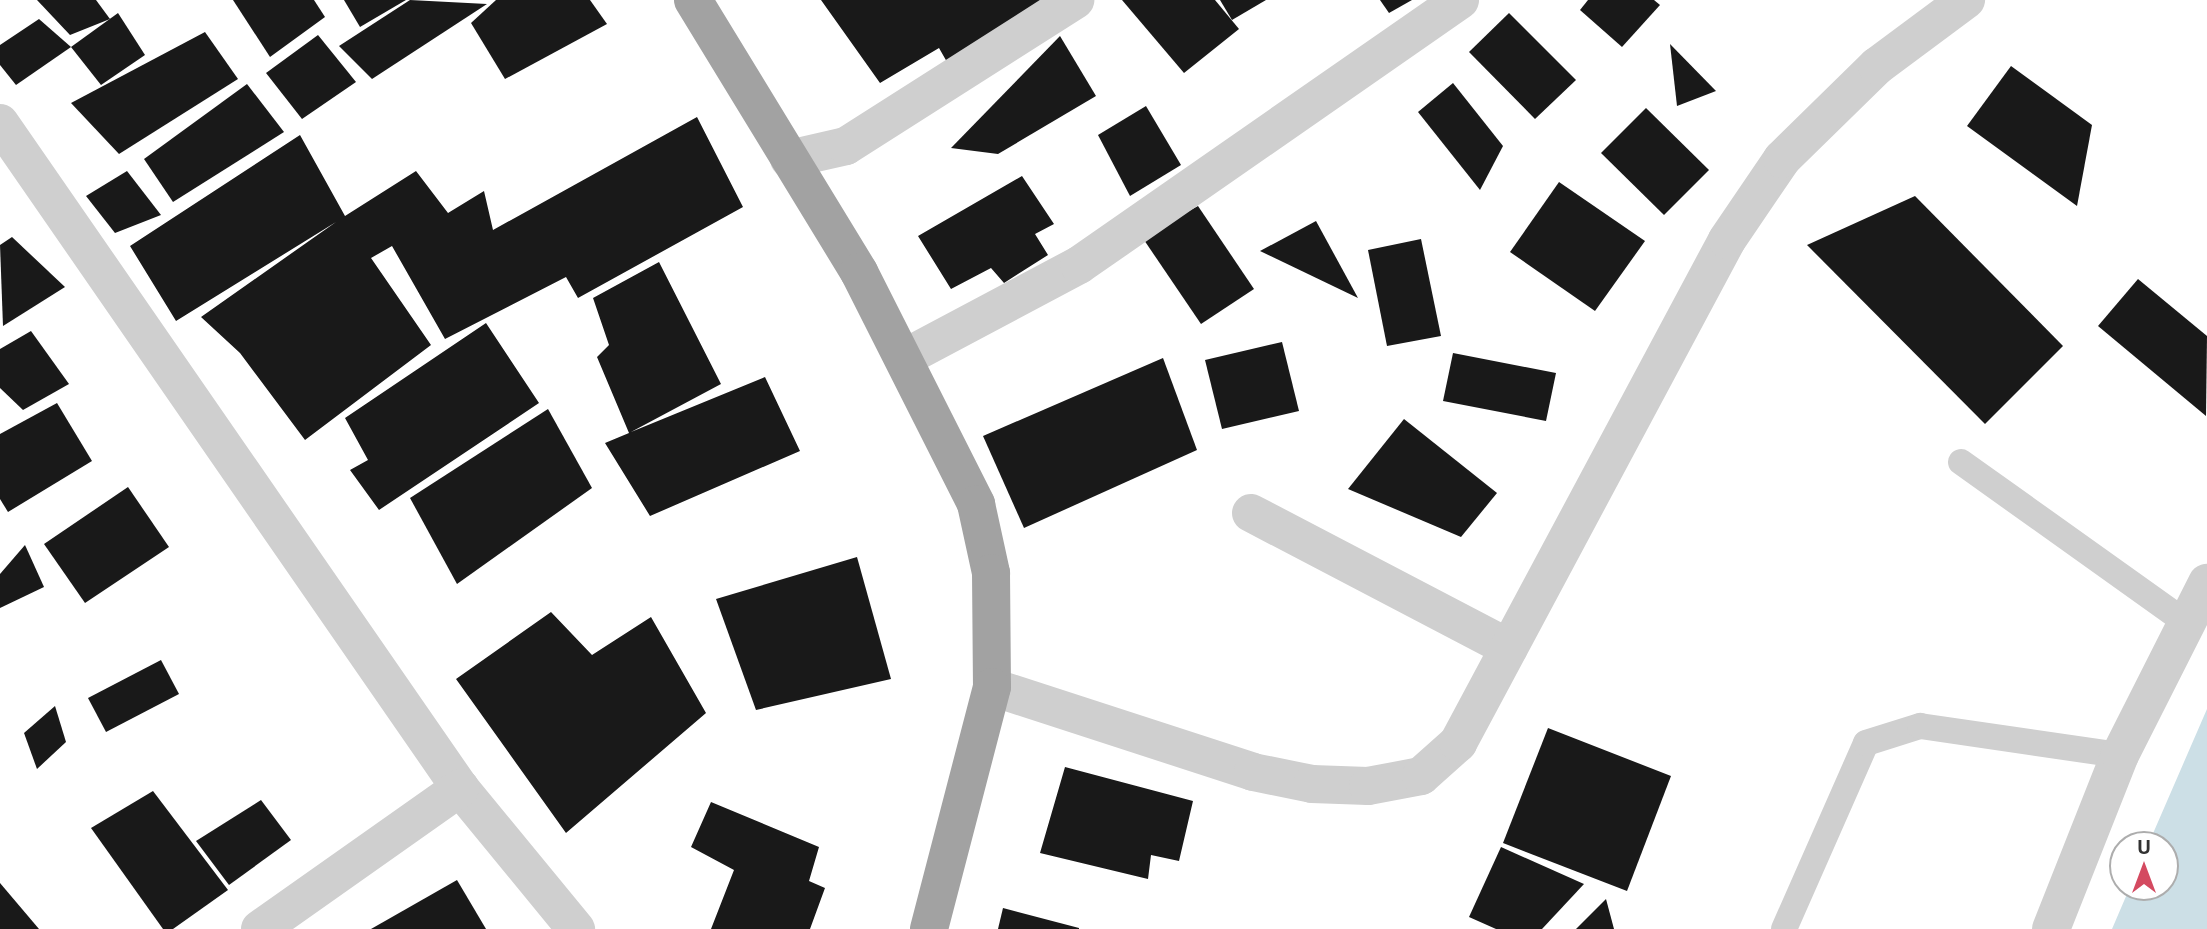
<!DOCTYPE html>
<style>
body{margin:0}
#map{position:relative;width:2207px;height:929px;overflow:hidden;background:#fff;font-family:"Public Sans",sans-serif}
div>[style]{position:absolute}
.water>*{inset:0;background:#ccdfe6}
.building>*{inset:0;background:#191919}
.service>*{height:26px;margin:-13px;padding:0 13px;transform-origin:13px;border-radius:13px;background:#cfcfcf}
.minor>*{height:38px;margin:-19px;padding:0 19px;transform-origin:19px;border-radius:19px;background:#cfcfcf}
.tertiary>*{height:38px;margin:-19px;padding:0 19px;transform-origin:19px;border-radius:19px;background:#cfcfcf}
.trunk>*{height:38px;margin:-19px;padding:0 19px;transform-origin:19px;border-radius:19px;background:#a2a2a2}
span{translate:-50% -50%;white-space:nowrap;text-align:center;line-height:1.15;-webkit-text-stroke:7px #fff;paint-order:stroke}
.north{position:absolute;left:2109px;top:831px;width:70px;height:70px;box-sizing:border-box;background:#fff;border:2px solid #adadad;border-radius:50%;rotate:0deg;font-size:19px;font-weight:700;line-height:28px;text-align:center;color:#323232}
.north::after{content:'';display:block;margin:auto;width:24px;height:32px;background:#d44a60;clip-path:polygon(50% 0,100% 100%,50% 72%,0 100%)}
</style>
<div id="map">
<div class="water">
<i style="clip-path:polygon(2207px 709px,2207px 929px,2112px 929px,2130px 887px,2165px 887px,2165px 845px,2148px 845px)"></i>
</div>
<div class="building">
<i style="clip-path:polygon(37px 0,96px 0,110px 19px,70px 35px)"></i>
<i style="clip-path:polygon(233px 0,314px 0,325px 17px,270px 57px)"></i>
<i style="clip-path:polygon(344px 0,406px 0,360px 27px)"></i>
<i style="clip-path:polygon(410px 0,487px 4px,372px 79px,339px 46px)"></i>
<i style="clip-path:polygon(496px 0,590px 0,607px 24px,505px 79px,471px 23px)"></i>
<i style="clip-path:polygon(821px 0,1056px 0,951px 69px,939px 48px,880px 83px)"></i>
<i style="clip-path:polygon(1122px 0,1215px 0,1239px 29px,1184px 73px)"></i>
<i style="clip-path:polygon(1220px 0,1266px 0,1232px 20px)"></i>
<i style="clip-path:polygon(1380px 0,1412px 0,1389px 13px)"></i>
<i style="clip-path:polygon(1588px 0,1654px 0,1660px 5px,1622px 47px,1580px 10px)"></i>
<i style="clip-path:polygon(118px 13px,145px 55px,101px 85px,71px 47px)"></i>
<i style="clip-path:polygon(1509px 13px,1576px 80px,1535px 119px,1469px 52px)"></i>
<i style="clip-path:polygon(39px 19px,71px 47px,16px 85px,0 65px,0 45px)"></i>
<i style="clip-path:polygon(205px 32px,238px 79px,119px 154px,71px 103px)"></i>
<i style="clip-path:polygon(318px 35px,356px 82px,302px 119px,266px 73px)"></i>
<i style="clip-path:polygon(1060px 36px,1096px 96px,998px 154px,951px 148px)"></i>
<i style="clip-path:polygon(1670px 44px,1716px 91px,1677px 106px)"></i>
<i style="clip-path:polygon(2011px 66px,2092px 125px,2077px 206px,1967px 126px)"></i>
<i style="clip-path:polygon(1453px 83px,1503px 146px,1480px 190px,1418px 112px)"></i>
<i style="clip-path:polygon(247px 84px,284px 132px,173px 202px,144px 159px)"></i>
<i style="clip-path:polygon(1146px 106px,1181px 165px,1130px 196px,1098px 135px)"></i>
<i style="clip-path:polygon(1646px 108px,1709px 170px,1664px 215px,1601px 153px)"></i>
<i style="clip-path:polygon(697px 117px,743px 207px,578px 298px,566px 277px,445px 339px,392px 246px,371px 258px,431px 345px,305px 440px,240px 353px,201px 317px,336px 222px,176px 321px,130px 246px,300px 135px,345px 216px,416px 171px,448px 213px,484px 191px,493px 230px)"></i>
<i style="clip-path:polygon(127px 171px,161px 215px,115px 233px,86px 196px)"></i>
<i style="clip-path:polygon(1022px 176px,1054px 224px,1035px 234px,1048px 255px,1004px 283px,991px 268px,951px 289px,918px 236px)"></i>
<i style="clip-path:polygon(1559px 182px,1645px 241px,1595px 311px,1510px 252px)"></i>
<i style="clip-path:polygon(1915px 196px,2063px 346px,1985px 424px,1807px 245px)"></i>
<i style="clip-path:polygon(1198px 206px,1254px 289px,1201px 324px,1142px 237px)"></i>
<i style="clip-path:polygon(1316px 221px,1358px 298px,1260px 251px)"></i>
<i style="clip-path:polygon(12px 237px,65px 287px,3px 326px,0 245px)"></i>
<i style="clip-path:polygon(1421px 239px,1441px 336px,1387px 346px,1368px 250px)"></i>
<i style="clip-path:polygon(659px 262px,721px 384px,631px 432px,765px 377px,800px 451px,650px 516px,605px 443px,629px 433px,597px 357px,609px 345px,593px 298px)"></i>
<i style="clip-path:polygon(2138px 279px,2207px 336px,2206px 416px,2098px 326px)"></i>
<i style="clip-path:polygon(486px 323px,539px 403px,379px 510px,350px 470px,368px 460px,345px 418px)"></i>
<i style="clip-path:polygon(31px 331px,69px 384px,23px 410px,0 388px,0 349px)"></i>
<i style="clip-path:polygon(1282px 342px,1299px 411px,1222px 429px,1205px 360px)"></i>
<i style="clip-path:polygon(1453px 353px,1556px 373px,1546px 421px,1443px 401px)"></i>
<i style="clip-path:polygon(1163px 358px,1197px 450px,1024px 528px,983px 436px)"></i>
<i style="clip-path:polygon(57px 403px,92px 461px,8px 512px,0 499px,0 434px)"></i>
<i style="clip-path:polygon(548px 409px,592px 488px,457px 584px,410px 498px)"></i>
<i style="clip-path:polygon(1404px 419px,1497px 493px,1461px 537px,1348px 489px)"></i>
<i style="clip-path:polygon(128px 487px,169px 547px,85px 603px,44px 544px)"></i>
<i style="clip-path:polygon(25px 545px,44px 587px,0 608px,0 574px)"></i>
<i style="clip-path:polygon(857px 557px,891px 679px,756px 710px,716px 599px)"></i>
<i style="clip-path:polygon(551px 612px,592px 655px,651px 617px,706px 713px,566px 833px,456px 679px)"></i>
<i style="clip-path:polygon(161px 660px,179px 694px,106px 732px,88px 698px)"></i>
<i style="clip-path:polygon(55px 706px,66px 742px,37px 769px,24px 733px)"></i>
<i style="clip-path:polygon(1548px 728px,1671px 776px,1627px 891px,1503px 843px)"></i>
<i style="clip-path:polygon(1065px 767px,1193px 801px,1179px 861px,1151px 855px,1148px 879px,1040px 853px)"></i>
<i style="clip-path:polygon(153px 791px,228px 890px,173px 929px,163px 929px,91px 828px)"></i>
<i style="clip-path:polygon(261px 800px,291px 840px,229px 885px,196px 841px)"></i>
<i style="clip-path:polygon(711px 802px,819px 847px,809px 881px,825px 888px,810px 929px,711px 929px,734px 870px,691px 847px)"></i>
<i style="clip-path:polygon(1501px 847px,1584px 884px,1542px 929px,1496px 929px,1469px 917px)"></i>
<i style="clip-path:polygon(457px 880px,486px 929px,371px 929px)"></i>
<i style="clip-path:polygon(0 883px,39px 929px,0 929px)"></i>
<i style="clip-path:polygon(1606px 899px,1614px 929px,1576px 929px)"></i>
<i style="clip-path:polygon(1003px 908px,1079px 928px,1079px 929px,998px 929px)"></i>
</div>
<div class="service">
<i style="left:1961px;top:462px;width:277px;rotate:35.5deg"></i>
<i style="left:1784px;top:929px;width:203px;rotate:-66.2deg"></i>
<i style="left:1866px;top:743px;width:57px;rotate:-17.5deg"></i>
<i style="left:1920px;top:726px;width:202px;rotate:8.3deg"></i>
</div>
<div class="minor">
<i style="left:0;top:123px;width:809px;rotate:55.33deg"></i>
<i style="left:460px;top:788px;width:183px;rotate:50.6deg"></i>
<i style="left:789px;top:159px;width:58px;rotate:-12.8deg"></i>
<i style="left:846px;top:146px;width:272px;rotate:-32.5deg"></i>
<i style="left:906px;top:357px;width:196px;rotate:-28deg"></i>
<i style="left:1079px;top:265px;width:464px;rotate:-34.8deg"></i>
<i style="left:1251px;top:513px;width:291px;rotate:27.6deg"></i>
<i style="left:260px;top:929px;width:245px;rotate:-35.2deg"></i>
</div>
<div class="tertiary">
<i style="left:992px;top:687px;width:274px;rotate:18deg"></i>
<i style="left:1253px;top:772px;width:60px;rotate:11.5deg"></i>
<i style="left:1312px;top:784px;width:56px;rotate:2deg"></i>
<i style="left:1368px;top:786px;width:54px;rotate:-10.7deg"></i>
<i style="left:1421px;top:776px;width:50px;rotate:-41.7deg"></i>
<i style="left:1458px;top:743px;width:570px;rotate:-61.86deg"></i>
<i style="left:1727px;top:240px;width:98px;rotate:-55.8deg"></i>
<i style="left:1782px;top:159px;width:133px;rotate:-44.4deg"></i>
<i style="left:1877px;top:66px;width:111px;rotate:-36.6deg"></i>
<i style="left:2051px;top:929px;width:187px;rotate:-68.4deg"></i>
<i style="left:2120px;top:755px;width:193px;rotate:-63.2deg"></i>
</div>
<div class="trunk">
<i style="left:693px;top:0;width:319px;rotate:58.6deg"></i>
<i style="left:859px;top:272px;width:260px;rotate:63.2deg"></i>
<i style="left:976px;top:504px;width:71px;rotate:77.7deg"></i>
<i style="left:991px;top:573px;width:114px;rotate:89.5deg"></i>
<i style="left:992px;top:687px;width:250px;rotate:104.6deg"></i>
</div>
<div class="north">U</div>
</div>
